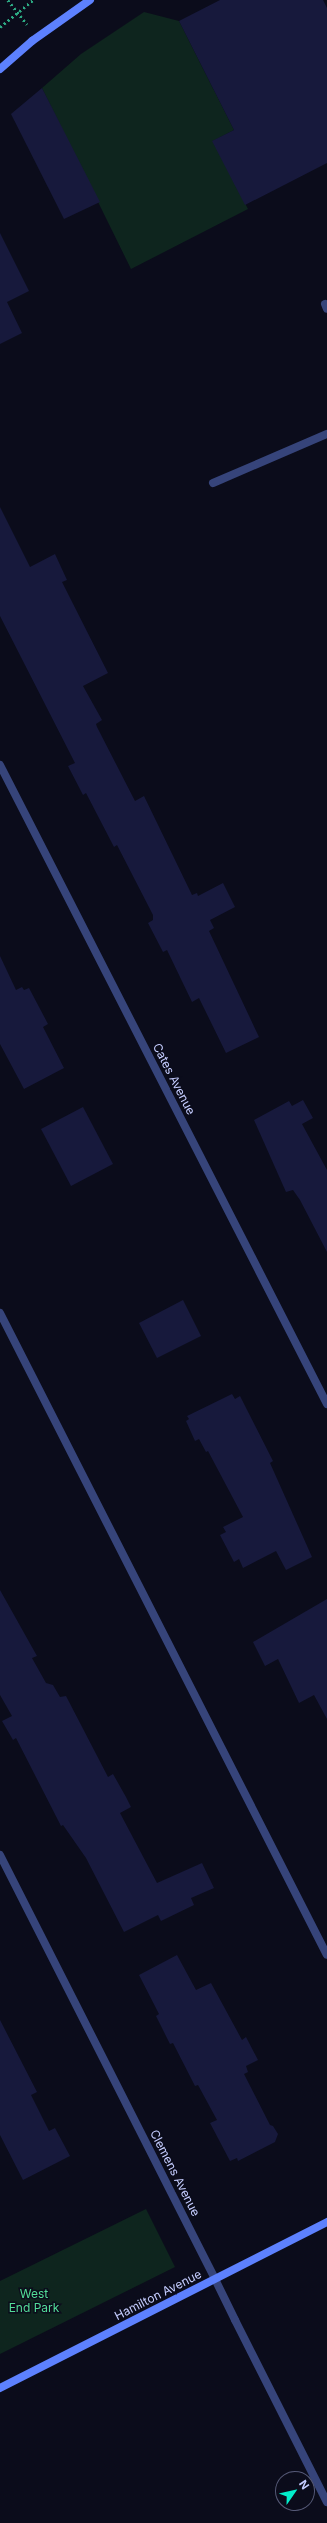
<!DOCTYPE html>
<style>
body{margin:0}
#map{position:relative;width:327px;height:2523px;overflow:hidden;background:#0b0c1b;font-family:Inter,sans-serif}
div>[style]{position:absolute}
.green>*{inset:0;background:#0e251e}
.building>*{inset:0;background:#17193c}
.path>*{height:2.5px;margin-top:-1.25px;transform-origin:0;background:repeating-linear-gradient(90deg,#2dab84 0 2px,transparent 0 5px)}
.lane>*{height:8px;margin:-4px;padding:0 4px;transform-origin:4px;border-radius:4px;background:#36447a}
.street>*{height:8px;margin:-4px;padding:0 4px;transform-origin:4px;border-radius:4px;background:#36447a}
.secondary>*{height:8px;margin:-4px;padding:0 4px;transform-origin:4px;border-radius:4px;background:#5d81fe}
span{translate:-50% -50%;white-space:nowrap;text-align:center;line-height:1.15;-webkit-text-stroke:3px #0b0c1b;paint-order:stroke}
.street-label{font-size:12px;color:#c5cdff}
.park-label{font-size:12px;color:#53dd98}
.north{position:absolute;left:275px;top:2471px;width:40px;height:40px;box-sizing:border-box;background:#0b0c1b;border:1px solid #555976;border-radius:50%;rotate:56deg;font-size:11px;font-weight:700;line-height:16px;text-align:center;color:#c5cdff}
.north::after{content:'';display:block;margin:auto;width:14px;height:18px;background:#02eecb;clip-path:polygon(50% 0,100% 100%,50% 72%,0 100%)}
</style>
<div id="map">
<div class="green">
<i style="clip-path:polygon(144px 12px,179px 21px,234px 130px,213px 141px,248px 209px,131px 269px,42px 88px,81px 54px)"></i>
<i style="clip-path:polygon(146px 2209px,175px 2267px,0 2354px,0 2281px)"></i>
</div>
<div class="building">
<i style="clip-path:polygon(220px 0,323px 0,327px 8px,327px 163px,245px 205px,212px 141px,234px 130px,179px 21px)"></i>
<i style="clip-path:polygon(42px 88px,100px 202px,64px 219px,11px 114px)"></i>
<i style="clip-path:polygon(0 233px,29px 291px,7px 302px,22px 333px,0 344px)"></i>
<i style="clip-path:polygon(0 507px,30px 567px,55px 554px,67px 580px,62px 582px,108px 673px,83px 686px,102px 720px,96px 724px,97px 727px,135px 801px,144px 796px,192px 895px,197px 893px,198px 896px,223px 883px,235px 907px,210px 920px,214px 928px,209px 931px,259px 1037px,226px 1053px,199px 998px,192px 1002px,167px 950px,163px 952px,148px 923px,153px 920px,153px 915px,117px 845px,114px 847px,86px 793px,83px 795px,68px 766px,75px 763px,0 616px)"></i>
<i style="clip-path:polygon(0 956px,16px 990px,22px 987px,24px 990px,29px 988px,48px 1024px,43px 1027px,64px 1068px,24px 1089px,0 1044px)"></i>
<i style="clip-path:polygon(303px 1100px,313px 1118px,302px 1124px,327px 1170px,327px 1252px,300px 1200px,293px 1190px,286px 1192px,254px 1120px,289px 1101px,292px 1106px)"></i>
<i style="clip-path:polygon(83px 1107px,113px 1164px,71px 1186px,41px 1129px)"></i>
<i style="clip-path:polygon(183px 1300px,201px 1336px,157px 1358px,139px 1323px)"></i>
<i style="clip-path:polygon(232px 1394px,235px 1399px,240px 1396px,273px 1461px,270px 1463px,312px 1557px,286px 1570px,276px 1551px,243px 1568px,239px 1559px,234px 1562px,220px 1535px,226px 1532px,223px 1527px,243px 1517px,208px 1451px,206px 1452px,199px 1439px,195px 1441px,186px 1421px,189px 1419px,187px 1416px)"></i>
<i style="clip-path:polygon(0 1590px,37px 1656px,32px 1658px,46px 1683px,53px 1685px,60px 1697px,66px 1696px,108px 1777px,113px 1774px,126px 1797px,131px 1807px,120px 1813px,157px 1883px,202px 1863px,214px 1888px,191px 1898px,194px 1905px,161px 1921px,158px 1915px,124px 1932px,86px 1858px,63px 1825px,61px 1826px,16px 1738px,13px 1740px,2px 1721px,12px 1716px,0 1695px)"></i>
<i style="clip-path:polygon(327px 1599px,327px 1719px,314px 1695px,299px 1703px,278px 1659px,265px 1666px,253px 1642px)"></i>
<i style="clip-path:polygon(177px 1955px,196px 1990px,211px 1983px,242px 2040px,246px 2037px,258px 2060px,246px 2066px,248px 2072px,244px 2074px,270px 2125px,273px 2126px,278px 2134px,275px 2142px,238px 2161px,237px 2158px,230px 2161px,210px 2123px,217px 2120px,198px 2085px,195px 2086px,173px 2043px,170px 2044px,156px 2016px,159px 2014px,139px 1975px)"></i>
<i style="clip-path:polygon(0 2020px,37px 2092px,31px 2095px,49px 2131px,55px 2128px,70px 2156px,23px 2180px,0 2135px)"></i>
</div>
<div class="path">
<i style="left:8px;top:0;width:31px;rotate:52deg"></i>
<i style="left:0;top:27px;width:43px;rotate:-39.3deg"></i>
</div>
<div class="lane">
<i style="left:213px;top:483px;width:124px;rotate:-23.3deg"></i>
<i style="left:0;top:1313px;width:720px;rotate:63.01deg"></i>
<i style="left:215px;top:2279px;width:46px;rotate:64deg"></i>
</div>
<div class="street">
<i style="left:325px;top:304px;width:5px;rotate:68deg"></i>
<i style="left:0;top:765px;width:718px;rotate:62.9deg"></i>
<i style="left:0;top:1855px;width:475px;rotate:63.1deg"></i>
<i style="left:235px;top:2320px;width:204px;rotate:63.2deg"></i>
</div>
<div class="secondary">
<i style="left:0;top:69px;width:43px;rotate:-41.2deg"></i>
<i style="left:32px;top:41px;width:71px;rotate:-35.3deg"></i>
<i style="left:0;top:2388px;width:367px;rotate:-26.9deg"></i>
</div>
<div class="street-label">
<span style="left:174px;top:1079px;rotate:63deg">Cates Avenue</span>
<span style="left:175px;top:2173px;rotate:63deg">Clemens Avenue</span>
<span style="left:158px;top:2295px;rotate:-27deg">Hamilton Avenue</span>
</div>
<div class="park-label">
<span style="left:34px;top:2301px">West<br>End Park</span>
</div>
<div class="north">N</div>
</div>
